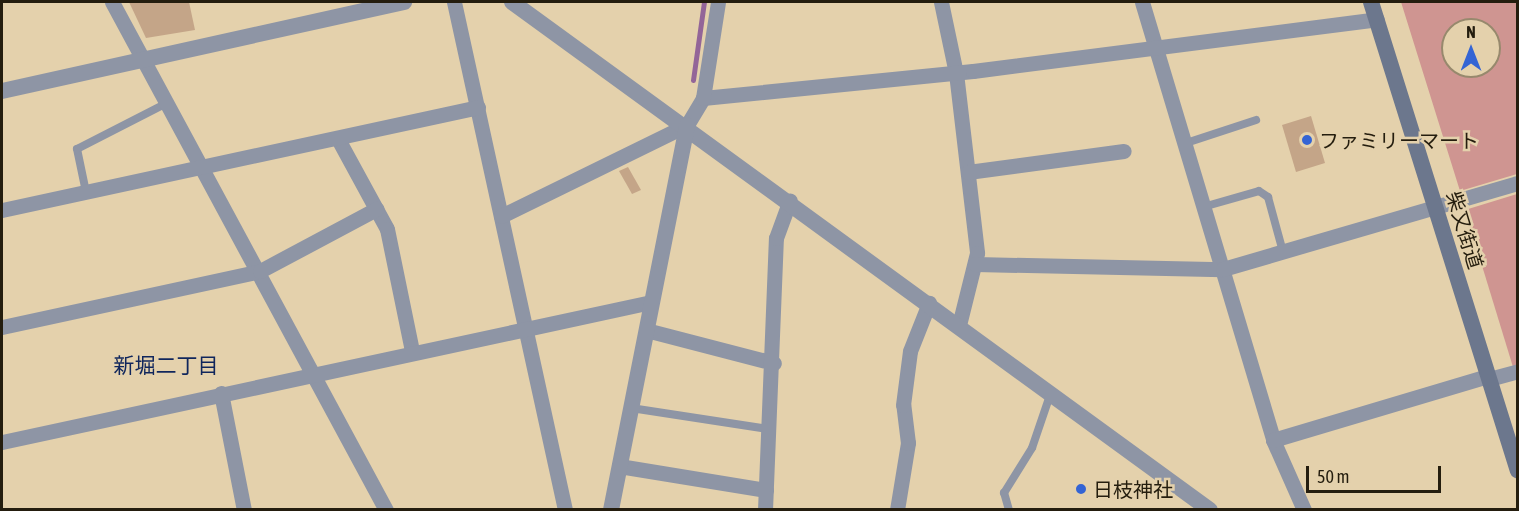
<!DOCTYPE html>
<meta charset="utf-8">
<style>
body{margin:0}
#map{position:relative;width:1519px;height:511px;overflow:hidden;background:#e4d1ac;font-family:"Asap Condensed","Noto Sans JP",sans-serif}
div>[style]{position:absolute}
.green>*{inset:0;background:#cf9591}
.stream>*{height:5px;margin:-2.5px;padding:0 2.5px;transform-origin:2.5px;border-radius:2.5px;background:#936598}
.building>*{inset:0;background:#c4a588}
.service>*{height:8px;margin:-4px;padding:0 4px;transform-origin:4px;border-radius:4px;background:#8e95a5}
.minor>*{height:15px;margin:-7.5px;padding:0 7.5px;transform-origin:7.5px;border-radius:7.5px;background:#8e95a5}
.tertiary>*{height:16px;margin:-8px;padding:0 8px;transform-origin:8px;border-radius:8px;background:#8e95a5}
.secondary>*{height:16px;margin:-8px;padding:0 8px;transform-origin:8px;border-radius:8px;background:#6c778d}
.dots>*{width:16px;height:16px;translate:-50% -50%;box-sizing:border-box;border:3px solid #e4d1ac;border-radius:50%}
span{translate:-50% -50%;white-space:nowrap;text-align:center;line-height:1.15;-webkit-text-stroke:5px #e4d1ac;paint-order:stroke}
.poi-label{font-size:20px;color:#241d0e}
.left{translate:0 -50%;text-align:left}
.street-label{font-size:20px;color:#241d0e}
.neighbourhood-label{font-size:21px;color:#10265c}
.frame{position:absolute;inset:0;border:3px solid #241d0e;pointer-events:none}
.north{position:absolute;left:1441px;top:18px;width:60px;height:60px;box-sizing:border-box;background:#e4d1ac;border:2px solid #97896d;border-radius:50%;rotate:0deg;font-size:16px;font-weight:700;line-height:24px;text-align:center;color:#241d0e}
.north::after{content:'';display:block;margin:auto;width:21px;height:27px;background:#3464d4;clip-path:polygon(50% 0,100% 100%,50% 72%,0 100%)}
.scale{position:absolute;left:1306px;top:466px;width:135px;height:27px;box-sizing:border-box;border:3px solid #241d0e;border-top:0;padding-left:8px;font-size:18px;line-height:21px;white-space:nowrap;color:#241d0e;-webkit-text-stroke:4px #e4d1ac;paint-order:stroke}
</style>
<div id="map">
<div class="green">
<i style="clip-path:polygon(evenodd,1401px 2px,1517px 2px,1517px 174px,1460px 191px,1401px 2px,1453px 30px,1489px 30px,1489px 66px,1453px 66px,1453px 30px)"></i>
<i style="clip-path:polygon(1517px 194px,1518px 366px,1513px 367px,1465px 210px)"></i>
</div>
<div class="stream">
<i style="left:693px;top:80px;width:79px;rotate:-82deg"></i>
</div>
<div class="building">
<i style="clip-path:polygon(129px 2px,189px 2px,195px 30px,146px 38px)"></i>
<i style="clip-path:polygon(1311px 116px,1325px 163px,1296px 172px,1282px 125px)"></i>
<i style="clip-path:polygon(628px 167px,641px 190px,632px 194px,619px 171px)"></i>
<i style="clip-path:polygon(1077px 484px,1086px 485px,1085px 494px,1076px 493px)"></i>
</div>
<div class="service">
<i style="left:1183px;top:144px;width:77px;rotate:-18.2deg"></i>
<i style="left:86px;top:192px;width:44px;rotate:-101.8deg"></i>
<i style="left:77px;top:149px;width:101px;rotate:-27.1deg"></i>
<i style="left:1203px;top:207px;width:58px;rotate:-15.9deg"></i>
<i style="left:1259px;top:191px;width:11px;rotate:34deg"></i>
<i style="left:1268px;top:197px;width:57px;rotate:74.7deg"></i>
<i style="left:631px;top:408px;width:140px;rotate:8.7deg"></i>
<i style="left:1009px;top:510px;width:18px;rotate:-106deg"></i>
<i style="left:1004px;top:493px;width:53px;rotate:-58.1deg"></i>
<i style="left:1032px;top:448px;width:56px;rotate:-71.2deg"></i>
</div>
<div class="minor">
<i style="left:112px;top:2px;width:577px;rotate:61.66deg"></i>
<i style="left:454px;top:2px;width:520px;rotate:77.67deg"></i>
<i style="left:941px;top:2px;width:73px;rotate:78.1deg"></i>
<i style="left:956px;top:73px;width:181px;rotate:83.3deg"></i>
<i style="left:977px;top:253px;width:74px;rotate:104deg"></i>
<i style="left:1142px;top:2px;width:457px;rotate:73.3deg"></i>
<i style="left:1273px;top:440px;width:77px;rotate:66.1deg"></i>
<i style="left:703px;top:98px;width:271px;rotate:-5.7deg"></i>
<i style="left:973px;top:71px;width:407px;rotate:-7.3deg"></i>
<i style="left:338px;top:139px;width:102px;rotate:61.4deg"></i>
<i style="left:387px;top:229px;width:125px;rotate:78.4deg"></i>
<i style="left:968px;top:172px;width:157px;rotate:-7.7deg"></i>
<i style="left:2px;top:210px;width:487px;rotate:-12.2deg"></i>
<i style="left:501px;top:216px;width:207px;rotate:-26.1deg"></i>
<i style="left:687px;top:125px;width:31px;rotate:-59deg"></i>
<i style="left:703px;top:98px;width:97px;rotate:-81.1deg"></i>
<i style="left:975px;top:264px;width:248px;rotate:1.2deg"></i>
<i style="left:1223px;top:269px;width:307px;rotate:-16.3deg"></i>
<i style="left:2px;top:327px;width:264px;rotate:-12.2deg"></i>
<i style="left:260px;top:271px;width:132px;rotate:-28.1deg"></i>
<i style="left:646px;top:330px;width:132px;rotate:14.5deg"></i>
<i style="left:1489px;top:379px;width:30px;rotate:-15deg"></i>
<i style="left:221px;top:393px;width:119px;rotate:78.9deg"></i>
<i style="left:1273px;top:440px;width:224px;rotate:-16.6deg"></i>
<i style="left:2px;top:442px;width:664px;rotate:-12.17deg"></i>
<i style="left:619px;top:466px;width:149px;rotate:9.3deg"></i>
<i style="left:765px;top:510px;width:272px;rotate:-87.7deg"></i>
<i style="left:776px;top:238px;width:40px;rotate:-69.8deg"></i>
<i style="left:897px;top:510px;width:68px;rotate:-80.7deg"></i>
<i style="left:908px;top:443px;width:38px;rotate:-97deg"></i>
<i style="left:903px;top:405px;width:54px;rotate:-82.6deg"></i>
<i style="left:910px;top:351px;width:52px;rotate:-68.4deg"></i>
</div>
<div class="tertiary">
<i style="left:512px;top:2px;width:863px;rotate:36.05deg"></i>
<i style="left:2px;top:91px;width:412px;rotate:-12.5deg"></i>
<i style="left:611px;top:510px;width:392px;rotate:-78.8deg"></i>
</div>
<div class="secondary">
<i style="left:1371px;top:2px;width:491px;rotate:72.6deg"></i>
</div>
<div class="dots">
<i style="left:1307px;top:140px;background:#3464d4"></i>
<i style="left:1081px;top:489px;background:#3464d4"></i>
</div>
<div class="poi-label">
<span class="left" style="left:1319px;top:140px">ファミリーマート</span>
<span class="left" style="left:1093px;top:489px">日枝神社</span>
</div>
<div class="street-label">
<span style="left:1465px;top:230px;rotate:73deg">柴又街道</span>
</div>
<div class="neighbourhood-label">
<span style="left:166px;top:365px">新堀二丁目</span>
</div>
<div class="frame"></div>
<div class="north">N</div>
<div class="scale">50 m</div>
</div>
